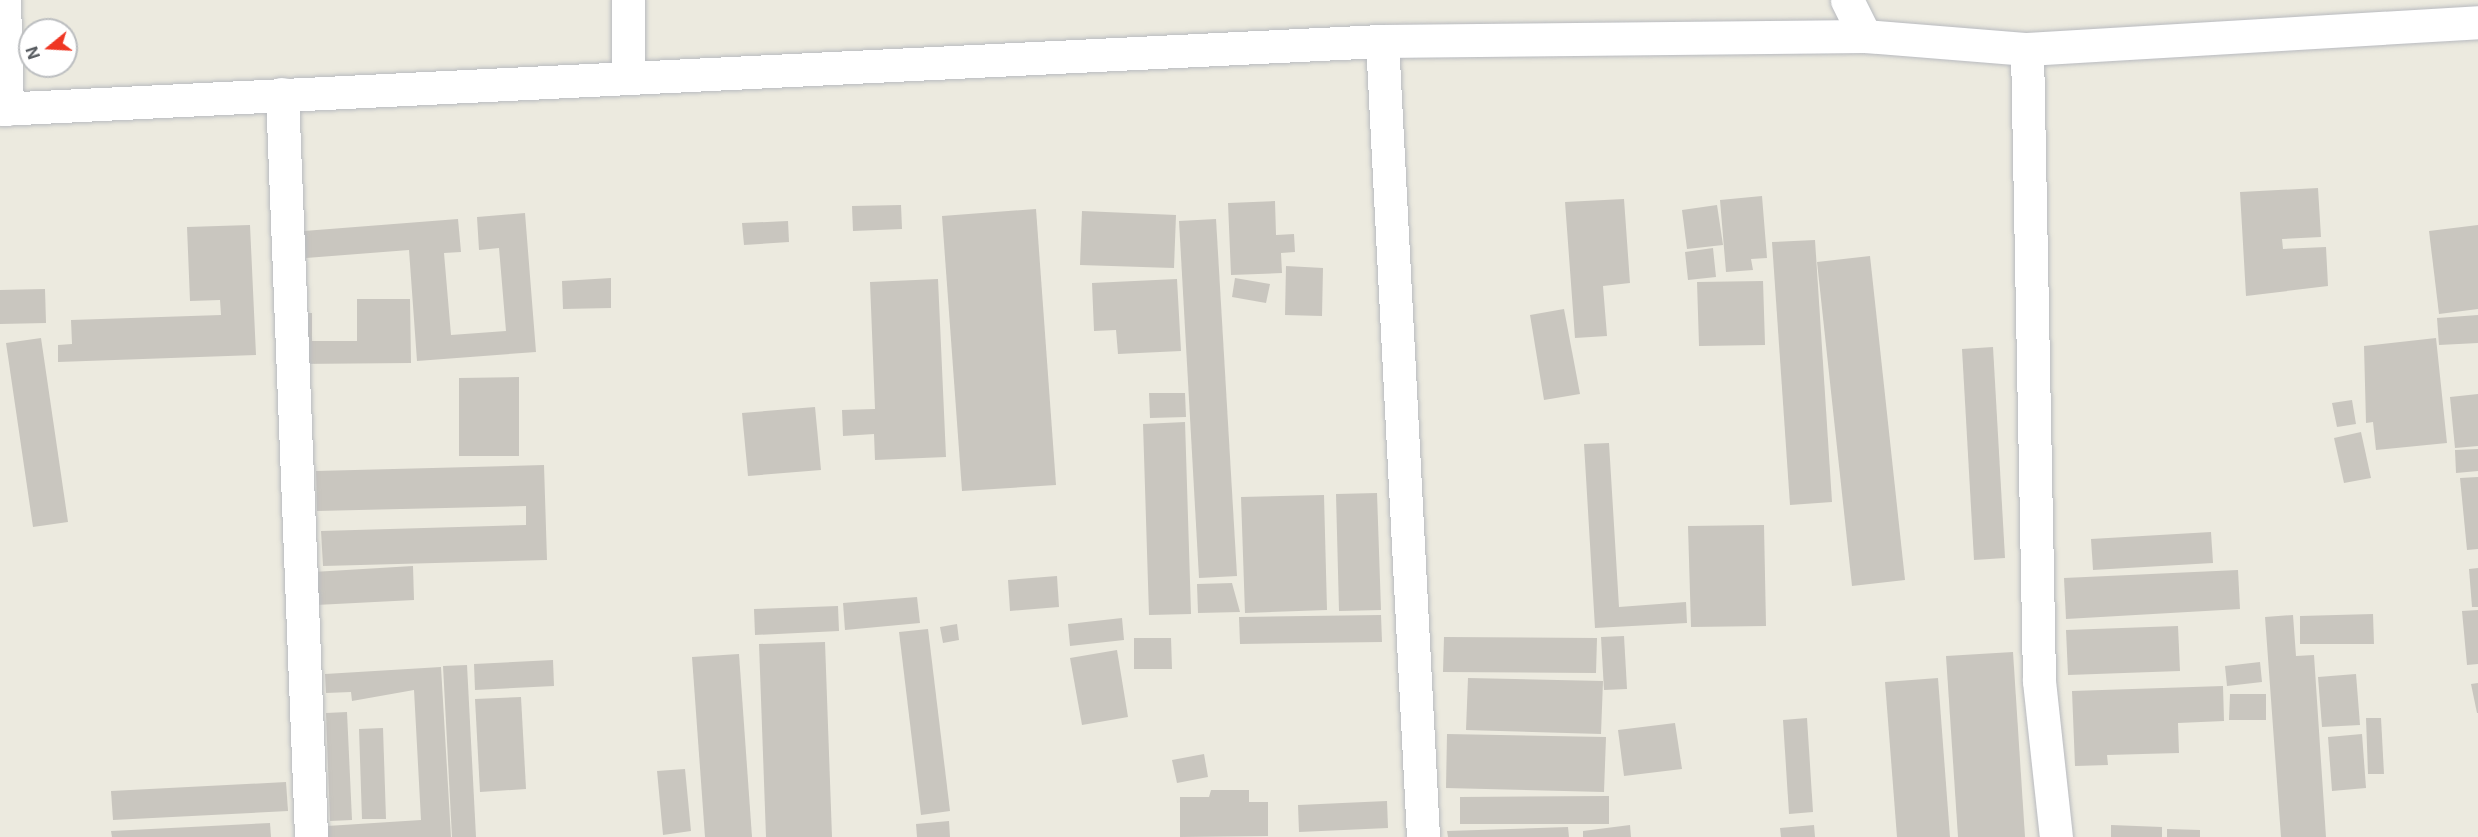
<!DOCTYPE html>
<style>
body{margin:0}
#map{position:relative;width:2478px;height:837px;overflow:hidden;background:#eceadf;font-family:Inter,sans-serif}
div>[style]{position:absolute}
.building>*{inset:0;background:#c9c6bf}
.roads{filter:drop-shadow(0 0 2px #b8babf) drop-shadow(0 0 2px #b8babf)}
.minor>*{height:33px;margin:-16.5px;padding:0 16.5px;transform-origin:16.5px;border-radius:16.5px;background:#fff}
span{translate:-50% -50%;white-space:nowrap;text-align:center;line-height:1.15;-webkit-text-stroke:5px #fff;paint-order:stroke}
.north{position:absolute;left:18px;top:18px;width:60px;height:60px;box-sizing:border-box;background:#fff;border:2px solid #bcbec0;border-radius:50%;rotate:252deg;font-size:16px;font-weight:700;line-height:24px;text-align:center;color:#585c61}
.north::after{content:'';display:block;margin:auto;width:21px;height:27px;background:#ef3623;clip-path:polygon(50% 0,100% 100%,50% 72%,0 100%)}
</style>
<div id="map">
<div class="building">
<i style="clip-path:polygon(2318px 188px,2321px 237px,2282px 239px,2283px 249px,2326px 247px,2328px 286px,2246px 296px,2240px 192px)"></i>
<i style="clip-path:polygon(1762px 196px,1767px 258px,1751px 259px,1753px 270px,1726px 272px,1720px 200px)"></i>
<i style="clip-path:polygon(1624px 199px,1630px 283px,1603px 286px,1607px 336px,1575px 338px,1565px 202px)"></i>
<i style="clip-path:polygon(1275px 201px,1276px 235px,1294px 234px,1295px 252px,1281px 253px,1282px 273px,1231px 275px,1228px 203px)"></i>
<i style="clip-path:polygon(901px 205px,902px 229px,853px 231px,852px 206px)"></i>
<i style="clip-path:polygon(1717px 205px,1723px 245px,1687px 249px,1682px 210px)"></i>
<i style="clip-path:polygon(1036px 209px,1056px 485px,962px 491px,942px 216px)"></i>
<i style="clip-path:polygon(1082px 211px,1176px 215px,1174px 268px,1080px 265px)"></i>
<i style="clip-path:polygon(525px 213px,536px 352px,417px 361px,409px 250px,306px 258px,304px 231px,458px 219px,461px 252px,444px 253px,451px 335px,506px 331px,499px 248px,479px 250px,477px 217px)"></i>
<i style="clip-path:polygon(1216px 219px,1237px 576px,1199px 578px,1179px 221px)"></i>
<i style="clip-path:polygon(788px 221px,789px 242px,744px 245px,742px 223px)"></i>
<i style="clip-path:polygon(250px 225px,256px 355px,58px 362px,58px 345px,72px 344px,71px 320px,221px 315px,220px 300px,190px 301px,187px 227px)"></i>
<i style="clip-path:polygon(2478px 225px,2478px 309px,2439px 314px,2429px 231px)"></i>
<i style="clip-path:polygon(1815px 240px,1832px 502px,1790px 505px,1772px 242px)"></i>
<i style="clip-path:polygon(1713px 248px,1716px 277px,1688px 280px,1685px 252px)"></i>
<i style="clip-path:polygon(1870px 256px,1905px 580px,1852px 586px,1817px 262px)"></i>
<i style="clip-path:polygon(1286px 266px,1323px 268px,1322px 316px,1285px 315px)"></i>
<i style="clip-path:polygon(611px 278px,611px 308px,563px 309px,562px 281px)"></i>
<i style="clip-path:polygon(1235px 278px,1270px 284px,1266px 303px,1232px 297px)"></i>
<i style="clip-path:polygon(938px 279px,946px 457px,875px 460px,874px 434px,843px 436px,842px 410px,875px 409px,870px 282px)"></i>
<i style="clip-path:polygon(1177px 279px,1181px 351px,1118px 354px,1116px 330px,1094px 331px,1092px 283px)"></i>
<i style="clip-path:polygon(1763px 281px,1765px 345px,1699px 346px,1697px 282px)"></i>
<i style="clip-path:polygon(45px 289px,46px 323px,0 324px,0 290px)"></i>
<i style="clip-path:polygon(357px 299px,410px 299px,411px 363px,297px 364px,296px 313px,312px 313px,312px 341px,357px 341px)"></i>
<i style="clip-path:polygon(1564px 309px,1580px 394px,1544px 400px,1530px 315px)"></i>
<i style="clip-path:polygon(2478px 315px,2478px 343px,2439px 345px,2437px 318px)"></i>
<i style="clip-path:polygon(41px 338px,68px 522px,33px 527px,6px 343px)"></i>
<i style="clip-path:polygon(2436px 338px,2447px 443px,2376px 450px,2373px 422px,2366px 423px,2364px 346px)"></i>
<i style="clip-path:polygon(1993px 347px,2005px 558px,1974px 560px,1962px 349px)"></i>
<i style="clip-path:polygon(519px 377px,519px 456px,459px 456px,459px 378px)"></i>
<i style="clip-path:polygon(1149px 393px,1185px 393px,1186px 417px,1150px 418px)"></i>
<i style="clip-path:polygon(2478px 394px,2478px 446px,2455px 448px,2450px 397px)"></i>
<i style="clip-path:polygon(2352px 400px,2356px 424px,2337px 427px,2332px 403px)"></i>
<i style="clip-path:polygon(815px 407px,821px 470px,748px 476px,742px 413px)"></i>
<i style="clip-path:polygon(1185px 422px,1191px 614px,1149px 615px,1143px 424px)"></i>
<i style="clip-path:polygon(2361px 432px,2371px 478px,2344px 483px,2334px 438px)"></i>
<i style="clip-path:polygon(1609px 443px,1619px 607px,1686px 602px,1687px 623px,1595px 628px,1584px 444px)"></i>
<i style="clip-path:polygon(2478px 449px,2478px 471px,2456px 473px,2455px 450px)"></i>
<i style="clip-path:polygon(544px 465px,547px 560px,323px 566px,321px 531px,526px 525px,526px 506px,317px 511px,316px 471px)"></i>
<i style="clip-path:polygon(2478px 477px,2478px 549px,2467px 550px,2460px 478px)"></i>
<i style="clip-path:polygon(1377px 493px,1381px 610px,1339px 611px,1336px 494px)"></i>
<i style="clip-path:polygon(1324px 495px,1327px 610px,1245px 613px,1241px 497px)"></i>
<i style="clip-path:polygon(1764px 525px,1766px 626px,1691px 627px,1688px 526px)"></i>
<i style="clip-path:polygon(2211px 532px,2213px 563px,2093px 570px,2091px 539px)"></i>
<i style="clip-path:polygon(413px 566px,414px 600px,316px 605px,313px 572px)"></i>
<i style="clip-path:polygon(2478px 568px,2478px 607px,2472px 607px,2469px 569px)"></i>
<i style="clip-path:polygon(2238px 570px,2240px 609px,2066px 619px,2064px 578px)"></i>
<i style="clip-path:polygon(1057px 576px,1059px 607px,1010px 611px,1008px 580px)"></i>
<i style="clip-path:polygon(1232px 583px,1240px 612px,1198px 613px,1197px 584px)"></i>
<i style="clip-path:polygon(917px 597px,920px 623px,845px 630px,843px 603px)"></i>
<i style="clip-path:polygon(838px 606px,839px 631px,755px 635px,754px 609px)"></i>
<i style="clip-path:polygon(2478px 610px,2478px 664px,2467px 665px,2462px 611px)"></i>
<i style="clip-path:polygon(2373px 614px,2374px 644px,2300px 644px,2300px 616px)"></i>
<i style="clip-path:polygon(1381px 615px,1382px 642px,1240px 644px,1239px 617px)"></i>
<i style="clip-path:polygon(2293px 615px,2296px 656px,2314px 655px,2326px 837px,2281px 837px,2265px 617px)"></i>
<i style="clip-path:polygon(1122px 618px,1124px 640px,1070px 646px,1068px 624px)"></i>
<i style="clip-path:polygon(957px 624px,959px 640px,943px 643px,940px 627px)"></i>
<i style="clip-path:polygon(2178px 626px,2180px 671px,2068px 675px,2066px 630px)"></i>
<i style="clip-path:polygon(928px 629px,950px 811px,921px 815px,899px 632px)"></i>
<i style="clip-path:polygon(1624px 636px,1627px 689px,1604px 690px,1601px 637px)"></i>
<i style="clip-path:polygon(1444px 637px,1597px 638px,1596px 673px,1443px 672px)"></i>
<i style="clip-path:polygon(1134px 638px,1171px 638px,1172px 669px,1134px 669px)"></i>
<i style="clip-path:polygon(825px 642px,832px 837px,766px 837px,759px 644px)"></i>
<i style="clip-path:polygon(1117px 650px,1128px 717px,1082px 725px,1070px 658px)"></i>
<i style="clip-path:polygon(2013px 652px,2025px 837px,1958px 837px,1946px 656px)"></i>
<i style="clip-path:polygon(739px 654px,752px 837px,705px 837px,692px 657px)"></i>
<i style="clip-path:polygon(553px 660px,554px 686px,475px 690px,474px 664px)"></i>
<i style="clip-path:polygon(2260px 662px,2262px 682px,2227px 686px,2225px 666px)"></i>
<i style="clip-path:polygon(467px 665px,476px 837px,452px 837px,443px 666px)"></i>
<i style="clip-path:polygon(441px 667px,451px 837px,327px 837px,327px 826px,421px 820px,414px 690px,352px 701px,351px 692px,326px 693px,325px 674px)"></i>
<i style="clip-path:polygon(2356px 674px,2360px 725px,2322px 727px,2318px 677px)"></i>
<i style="clip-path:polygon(1468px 678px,1603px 681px,1601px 734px,1466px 730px)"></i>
<i style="clip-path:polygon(1938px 678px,1950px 837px,1897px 837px,1885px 682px)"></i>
<i style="clip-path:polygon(2478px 683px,2478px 713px,2477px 713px,2471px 684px)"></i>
<i style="clip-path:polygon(2223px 686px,2224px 721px,2178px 723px,2179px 753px,2107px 755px,2108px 765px,2075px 766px,2072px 691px)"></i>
<i style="clip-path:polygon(2230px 694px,2266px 694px,2266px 720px,2229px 720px)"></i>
<i style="clip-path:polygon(521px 697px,526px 789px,480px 792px,475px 699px)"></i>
<i style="clip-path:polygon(347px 712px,352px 820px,330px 821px,326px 713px)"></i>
<i style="clip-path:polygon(1807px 718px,1813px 812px,1789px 814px,1783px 720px)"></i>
<i style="clip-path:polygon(2366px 718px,2381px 718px,2384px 774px,2368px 774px)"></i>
<i style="clip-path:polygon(1675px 723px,1682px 769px,1624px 776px,1618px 730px)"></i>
<i style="clip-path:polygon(383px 728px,386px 819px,362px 819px,359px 729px)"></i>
<i style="clip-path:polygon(1447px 734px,1606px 737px,1604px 792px,1446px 788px)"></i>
<i style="clip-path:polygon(2362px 734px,2366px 788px,2332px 791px,2328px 737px)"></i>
<i style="clip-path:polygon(1204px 754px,1208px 777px,1177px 783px,1172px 760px)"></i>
<i style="clip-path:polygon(685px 769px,691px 831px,663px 835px,657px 771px)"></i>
<i style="clip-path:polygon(286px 782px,288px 811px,113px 820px,111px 791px)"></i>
<i style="clip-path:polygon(1211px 790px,1249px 790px,1249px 802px,1268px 802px,1268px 836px,1180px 837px,1180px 797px,1209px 797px)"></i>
<i style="clip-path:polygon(1609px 796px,1609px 824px,1460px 824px,1460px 797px)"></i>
<i style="clip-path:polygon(1387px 801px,1388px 828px,1299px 832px,1298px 805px)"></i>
<i style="clip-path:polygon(949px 821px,950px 837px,917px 837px,916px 824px)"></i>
<i style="clip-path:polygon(270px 823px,271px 837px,112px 837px,111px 831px)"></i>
<i style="clip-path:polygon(1630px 825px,1631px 837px,1583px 837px,1583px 831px)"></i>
<i style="clip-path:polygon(1814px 825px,1815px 837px,1781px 837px,1780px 828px)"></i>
<i style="clip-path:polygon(2111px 825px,2162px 827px,2162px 837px,2111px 837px)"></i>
<i style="clip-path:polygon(1568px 827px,1569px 837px,1448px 837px,1447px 831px)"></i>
<i style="clip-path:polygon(2167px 829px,2200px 830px,2200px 837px,2167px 837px)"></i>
</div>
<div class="roads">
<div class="minor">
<i style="left:4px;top:0;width:109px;rotate:88.4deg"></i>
<i style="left:628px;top:0;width:75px;rotate:90deg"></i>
<i style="left:1847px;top:0;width:40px;rotate:63.4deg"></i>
<i style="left:1382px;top:41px;width:797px;rotate:87.05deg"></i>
<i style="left:2027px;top:49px;width:632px;rotate:88.91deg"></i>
<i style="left:2039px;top:681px;width:157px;rotate:83.8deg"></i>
<i style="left:282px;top:94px;width:744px;rotate:87.76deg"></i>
<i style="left:0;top:109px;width:1384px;rotate:-2.82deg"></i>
<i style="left:1382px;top:41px;width:483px;rotate:-0.6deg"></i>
<i style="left:1865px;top:36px;width:163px;rotate:4.6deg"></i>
<i style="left:2027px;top:49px;width:452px;rotate:-3.4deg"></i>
</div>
</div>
<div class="north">N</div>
</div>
